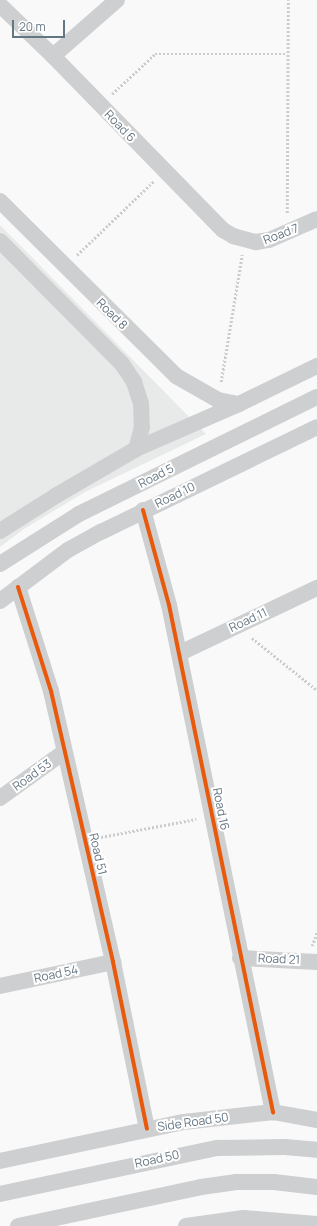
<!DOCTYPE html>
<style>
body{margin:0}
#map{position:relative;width:317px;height:1226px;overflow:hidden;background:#f9f9f9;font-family:Manrope,sans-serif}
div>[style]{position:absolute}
.built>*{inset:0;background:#e8e9e9}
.path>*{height:2.5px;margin-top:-1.25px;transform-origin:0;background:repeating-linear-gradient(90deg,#cbcccd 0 2px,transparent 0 4px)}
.street>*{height:16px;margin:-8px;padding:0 8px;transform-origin:8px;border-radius:8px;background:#cecfd0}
.cycleway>*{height:4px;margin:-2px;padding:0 2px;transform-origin:2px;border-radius:2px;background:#e8590c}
span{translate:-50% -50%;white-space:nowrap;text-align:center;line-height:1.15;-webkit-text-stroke:4px #fff;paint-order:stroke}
.street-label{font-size:12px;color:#657683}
.scale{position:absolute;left:12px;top:20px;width:53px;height:18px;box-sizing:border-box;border:2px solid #657683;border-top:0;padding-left:5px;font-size:12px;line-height:14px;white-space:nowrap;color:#657683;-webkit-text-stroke:3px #fff;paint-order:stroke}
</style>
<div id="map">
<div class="built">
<i style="clip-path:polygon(0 225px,206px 434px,85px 492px,24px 529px,0 547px)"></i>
</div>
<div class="path">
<i style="left:112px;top:94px;width:59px;rotate:-42.9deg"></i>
<i style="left:155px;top:54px;width:132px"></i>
<i style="left:287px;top:213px;width:213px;rotate:-89.7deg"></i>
<i style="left:77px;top:255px;width:107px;rotate:-43.9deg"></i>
<i style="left:221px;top:382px;width:129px;rotate:-80.6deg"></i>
<i style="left:252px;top:638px;width:83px;rotate:38.7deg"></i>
<i style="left:101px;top:837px;width:97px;rotate:-10.7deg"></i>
<i style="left:312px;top:946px;width:15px;rotate:-70deg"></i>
</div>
<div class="street">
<i style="left:0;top:5px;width:74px;rotate:43.9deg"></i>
<i style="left:53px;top:56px;width:243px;rotate:45.7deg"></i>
<i style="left:223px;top:230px;width:12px;rotate:31deg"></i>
<i style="left:233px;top:236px;width:24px;rotate:15deg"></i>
<i style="left:256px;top:242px;width:13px;rotate:-9deg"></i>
<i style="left:269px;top:240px;width:52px;rotate:-23.6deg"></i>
<i style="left:53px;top:56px;width:85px;rotate:-41.2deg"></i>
<i style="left:0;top:201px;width:248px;rotate:44.8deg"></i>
<i style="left:176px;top:376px;width:48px;rotate:29.7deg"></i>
<i style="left:218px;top:400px;width:21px;rotate:11deg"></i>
<i style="left:0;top:241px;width:173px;rotate:45.2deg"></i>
<i style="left:122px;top:364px;width:22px;rotate:56deg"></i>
<i style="left:134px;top:382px;width:23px;rotate:72deg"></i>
<i style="left:141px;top:404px;width:23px;rotate:88deg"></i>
<i style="left:142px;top:427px;width:23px;rotate:105deg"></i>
<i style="left:143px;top:510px;width:98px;rotate:74.7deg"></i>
<i style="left:169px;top:605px;width:518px;rotate:78.41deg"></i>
<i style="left:0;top:531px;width:67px;rotate:-32.3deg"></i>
<i style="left:57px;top:495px;width:91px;rotate:-30.2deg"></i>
<i style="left:136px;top:449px;width:112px;rotate:-23.6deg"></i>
<i style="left:239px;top:404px;width:87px;rotate:-26deg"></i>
<i style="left:0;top:564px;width:93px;rotate:-32.3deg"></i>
<i style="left:79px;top:514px;width:265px;rotate:-26.2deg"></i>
<i style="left:18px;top:587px;width:109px;rotate:72.4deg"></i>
<i style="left:51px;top:691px;width:278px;rotate:77.1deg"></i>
<i style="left:113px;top:962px;width:170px;rotate:78.5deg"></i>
<i style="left:0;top:601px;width:85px;rotate:-36.9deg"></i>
<i style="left:68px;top:550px;width:38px;rotate:-29deg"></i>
<i style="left:101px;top:532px;width:240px;rotate:-25.9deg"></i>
<i style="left:180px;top:653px;width:152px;rotate:-25.4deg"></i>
<i style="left:0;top:798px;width:79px;rotate:-35.7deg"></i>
<i style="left:240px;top:958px;width:77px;rotate:3deg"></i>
<i style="left:0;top:986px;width:116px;rotate:-12deg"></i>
<i style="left:0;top:1161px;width:188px;rotate:-12deg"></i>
<i style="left:184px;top:1122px;width:90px;rotate:-6.4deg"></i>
<i style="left:273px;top:1112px;width:45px;rotate:10.3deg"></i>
<i style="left:0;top:1194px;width:222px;rotate:-12deg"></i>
<i style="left:217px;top:1148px;width:68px;rotate:-0.8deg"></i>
<i style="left:285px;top:1147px;width:32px;rotate:5deg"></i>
<i style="left:18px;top:1226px;width:187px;rotate:-12deg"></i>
<i style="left:201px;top:1187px;width:36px;rotate:-8deg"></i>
<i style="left:237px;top:1182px;width:37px"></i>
<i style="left:274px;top:1182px;width:43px;rotate:6.6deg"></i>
<i style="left:186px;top:1226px;width:58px;rotate:-8deg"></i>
<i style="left:243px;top:1218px;width:74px;rotate:4.6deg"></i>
</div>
<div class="cycleway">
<i style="left:143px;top:510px;width:98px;rotate:74.7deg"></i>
<i style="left:169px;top:605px;width:518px;rotate:78.41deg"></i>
<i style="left:18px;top:587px;width:109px;rotate:72.4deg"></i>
<i style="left:51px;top:691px;width:278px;rotate:77.1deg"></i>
<i style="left:113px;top:962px;width:170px;rotate:78.5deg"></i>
</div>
<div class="street-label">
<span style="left:120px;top:126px;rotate:46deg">Road 6</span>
<span style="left:281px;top:234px;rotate:-21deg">Road 7</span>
<span style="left:112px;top:314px;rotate:45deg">Road 8</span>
<span style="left:156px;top:476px;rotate:-27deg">Road 5</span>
<span style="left:175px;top:495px;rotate:-26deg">Road 10</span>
<span style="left:248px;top:620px;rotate:-25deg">Road 11</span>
<span style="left:32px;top:775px;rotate:-36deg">Road 53</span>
<span style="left:221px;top:809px;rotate:79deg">Road 16</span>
<span style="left:98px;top:854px;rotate:77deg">Road 51</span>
<span style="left:279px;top:959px;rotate:2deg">Road 21</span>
<span style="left:56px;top:974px;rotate:-12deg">Road 54</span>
<span style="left:193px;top:1122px;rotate:-8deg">Side Road 50</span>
<span style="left:157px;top:1159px;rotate:-12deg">Road 50</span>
</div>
<div class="scale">20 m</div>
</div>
